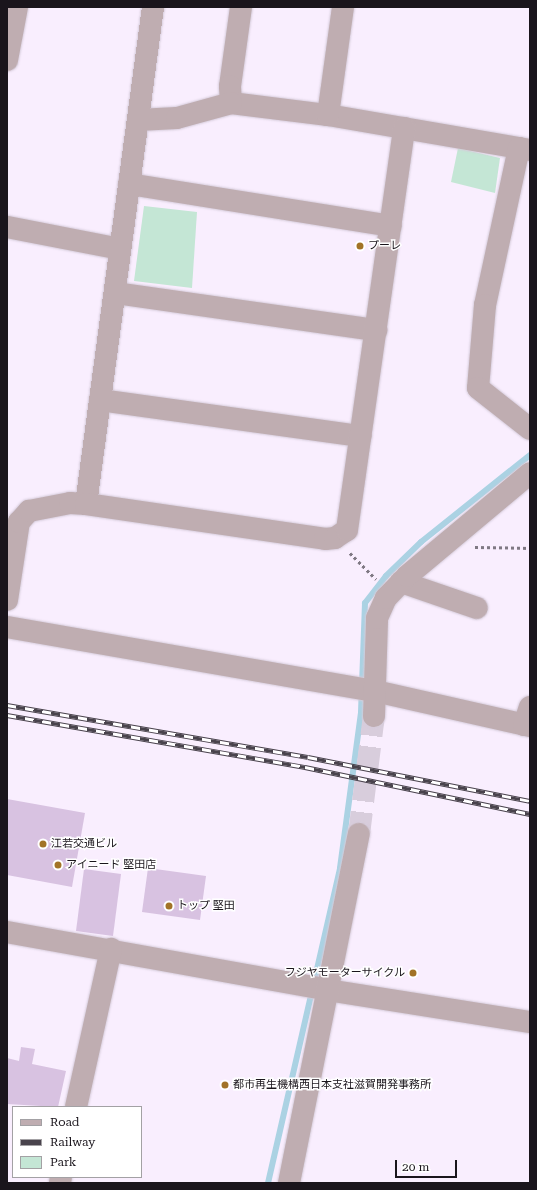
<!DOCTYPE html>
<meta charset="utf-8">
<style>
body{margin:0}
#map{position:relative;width:537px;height:1190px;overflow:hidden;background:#f9eefe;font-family:"Roboto Serif","Noto Sans JP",serif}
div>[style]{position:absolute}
.green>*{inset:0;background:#c4e6d5}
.stream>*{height:6px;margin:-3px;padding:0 3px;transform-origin:3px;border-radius:3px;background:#abd2e3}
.building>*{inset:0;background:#d8c2e1}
.minor-tunnel>*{height:22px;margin-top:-11px;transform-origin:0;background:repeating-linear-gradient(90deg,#d8cddc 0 22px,transparent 0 33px)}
.path>*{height:2.5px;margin-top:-1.25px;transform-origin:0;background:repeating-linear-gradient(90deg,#7f7883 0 3px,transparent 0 6px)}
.roads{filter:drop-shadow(0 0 1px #d5cbda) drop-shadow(0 0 1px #d5cbda)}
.minor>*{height:22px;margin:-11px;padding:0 11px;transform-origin:11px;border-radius:11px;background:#bfadb1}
.rail>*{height:4.5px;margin-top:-2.25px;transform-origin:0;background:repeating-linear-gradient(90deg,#fff 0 9px,#49434c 0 18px);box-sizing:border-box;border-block:1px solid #49434c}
.dots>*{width:11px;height:11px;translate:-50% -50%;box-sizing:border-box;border:2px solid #fff;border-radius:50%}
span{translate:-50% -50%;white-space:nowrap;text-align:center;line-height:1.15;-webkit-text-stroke:3px #fff;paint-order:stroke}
.poi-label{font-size:11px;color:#1a151c}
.left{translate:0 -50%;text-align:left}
.right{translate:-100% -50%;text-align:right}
.frame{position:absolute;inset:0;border:8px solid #1a151c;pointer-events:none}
.legend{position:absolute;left:12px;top:1106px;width:130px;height:72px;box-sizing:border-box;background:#fff;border:1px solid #a3a1a4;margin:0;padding:5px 7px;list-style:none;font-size:12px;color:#1a151c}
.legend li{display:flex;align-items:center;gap:8px;height:20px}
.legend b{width:20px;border:1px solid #a3a1a4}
.scale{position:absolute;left:395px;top:1160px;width:62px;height:18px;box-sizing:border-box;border:2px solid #1a151c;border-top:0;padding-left:5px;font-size:12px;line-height:14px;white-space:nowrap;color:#1a151c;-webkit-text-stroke:3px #fff;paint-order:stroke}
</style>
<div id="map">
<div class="green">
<i style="clip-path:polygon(458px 148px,500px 158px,495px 193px,451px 182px)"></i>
<i style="clip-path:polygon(144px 206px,197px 212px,192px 288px,134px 281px)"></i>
</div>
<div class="stream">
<i style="left:268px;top:1183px;width:323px;rotate:-77.1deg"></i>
<i style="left:340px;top:868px;width:157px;rotate:-82.3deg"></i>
<i style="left:361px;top:712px;width:109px;rotate:-87.9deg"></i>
<i style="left:365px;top:603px;width:34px;rotate:-52deg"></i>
<i style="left:386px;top:576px;width:49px;rotate:-44.2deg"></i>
<i style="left:421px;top:542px;width:139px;rotate:-38.6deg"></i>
</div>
<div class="building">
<i style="clip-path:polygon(7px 799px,85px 813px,72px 887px,7px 875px)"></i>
<i style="clip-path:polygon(148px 868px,206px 876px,200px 920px,142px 912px)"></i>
<i style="clip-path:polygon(84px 869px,121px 874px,113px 936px,76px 931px)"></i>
<i style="clip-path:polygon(21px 1047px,35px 1049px,32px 1064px,66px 1071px,58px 1107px,7px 1104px,7px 1058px,19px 1061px)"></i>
</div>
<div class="minor-tunnel">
<i style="left:359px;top:834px;width:119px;rotate:-82.8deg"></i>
</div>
<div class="path">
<i style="left:475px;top:547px;width:55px;rotate:1deg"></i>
<i style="left:350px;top:553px;width:37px;rotate:45deg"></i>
</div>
<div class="roads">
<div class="minor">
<i style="left:241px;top:7px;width:80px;rotate:97.9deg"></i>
<i style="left:230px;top:86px;width:17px;rotate:87deg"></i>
<i style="left:231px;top:103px;width:98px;rotate:7.1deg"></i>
<i style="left:328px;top:115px;width:194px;rotate:9.8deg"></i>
<i style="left:7px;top:60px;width:54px;rotate:-79.3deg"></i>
<i style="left:328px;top:115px;width:109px;rotate:-82.1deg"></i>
<i style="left:138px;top:120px;width:39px;rotate:-3deg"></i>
<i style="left:177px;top:118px;width:56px;rotate:-15.5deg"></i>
<i style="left:530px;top:150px;width:11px;rotate:-170deg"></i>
<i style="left:519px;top:148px;width:161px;rotate:102.2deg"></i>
<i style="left:485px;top:305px;width:83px;rotate:94.8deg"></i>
<i style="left:478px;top:388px;width:66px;rotate:38.3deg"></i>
<i style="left:129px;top:184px;width:265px;rotate:9.1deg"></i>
<i style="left:7px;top:227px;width:115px;rotate:11deg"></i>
<i style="left:115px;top:293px;width:264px;rotate:8.1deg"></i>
<i style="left:100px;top:400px;width:263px;rotate:7.9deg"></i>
<i style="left:86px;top:504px;width:501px;rotate:-82.32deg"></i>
<i style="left:401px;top:582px;width:80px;rotate:18.9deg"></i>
<i style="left:7px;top:600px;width:79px;rotate:-81.3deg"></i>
<i style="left:19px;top:522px;width:15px;rotate:-48deg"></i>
<i style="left:29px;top:511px;width:42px;rotate:-11deg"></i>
<i style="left:70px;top:503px;width:16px;rotate:4deg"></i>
<i style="left:86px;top:504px;width:242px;rotate:8.3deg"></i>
<i style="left:325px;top:539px;width:10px;rotate:-6deg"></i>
<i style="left:335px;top:538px;width:14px;rotate:-34deg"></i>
<i style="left:347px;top:530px;width:406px;rotate:-81.9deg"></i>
<i style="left:7px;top:627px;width:374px;rotate:9.9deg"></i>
<i style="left:375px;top:691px;width:159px;rotate:12.7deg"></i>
<i style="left:374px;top:716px;width:98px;rotate:-88.2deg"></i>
<i style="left:377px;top:618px;width:22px;rotate:-66deg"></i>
<i style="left:386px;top:598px;width:30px;rotate:-46deg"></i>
<i style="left:407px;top:576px;width:160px;rotate:-39.9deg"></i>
<i style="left:524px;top:725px;width:19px;rotate:-72deg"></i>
<i style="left:7px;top:932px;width:326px;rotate:10.2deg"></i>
<i style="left:328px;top:990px;width:205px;rotate:9deg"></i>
<i style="left:76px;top:1107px;width:162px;rotate:-77.5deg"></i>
<i style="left:60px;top:1183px;width:6px;rotate:-81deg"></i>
<i style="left:289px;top:1183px;width:356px;rotate:-78.7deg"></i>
</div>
</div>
<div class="rail">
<i style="left:7px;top:705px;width:305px;rotate:9.8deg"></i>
<i style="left:308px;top:757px;width:226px;rotate:11.2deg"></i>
<i style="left:7px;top:715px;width:303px;rotate:9.9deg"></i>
<i style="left:305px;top:767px;width:230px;rotate:11.8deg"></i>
</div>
<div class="dots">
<i style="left:360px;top:246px;background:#a27326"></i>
<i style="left:43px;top:844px;background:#a27326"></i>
<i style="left:58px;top:865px;background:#a27326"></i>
<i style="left:169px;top:906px;background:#a27326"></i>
<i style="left:413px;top:973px;background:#a27326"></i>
<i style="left:225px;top:1085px;background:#a27326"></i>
</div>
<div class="poi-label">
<span class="left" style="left:368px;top:246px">プーレ</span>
<span class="left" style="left:51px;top:844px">江若交通ビル</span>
<span class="left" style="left:66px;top:865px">アイニード 堅田店</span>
<span class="left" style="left:177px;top:906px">トップ 堅田</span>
<span class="right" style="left:405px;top:973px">フジヤモーターサイクル</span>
<span class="left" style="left:233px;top:1085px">都市再生機構西日本支社滋賀開発事務所</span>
</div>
<div class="frame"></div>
<ul class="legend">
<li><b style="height:5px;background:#bfadb1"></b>Road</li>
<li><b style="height:5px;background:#49434c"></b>Railway</li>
<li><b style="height:11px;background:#c4e6d5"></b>Park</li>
</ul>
<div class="scale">20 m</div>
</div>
